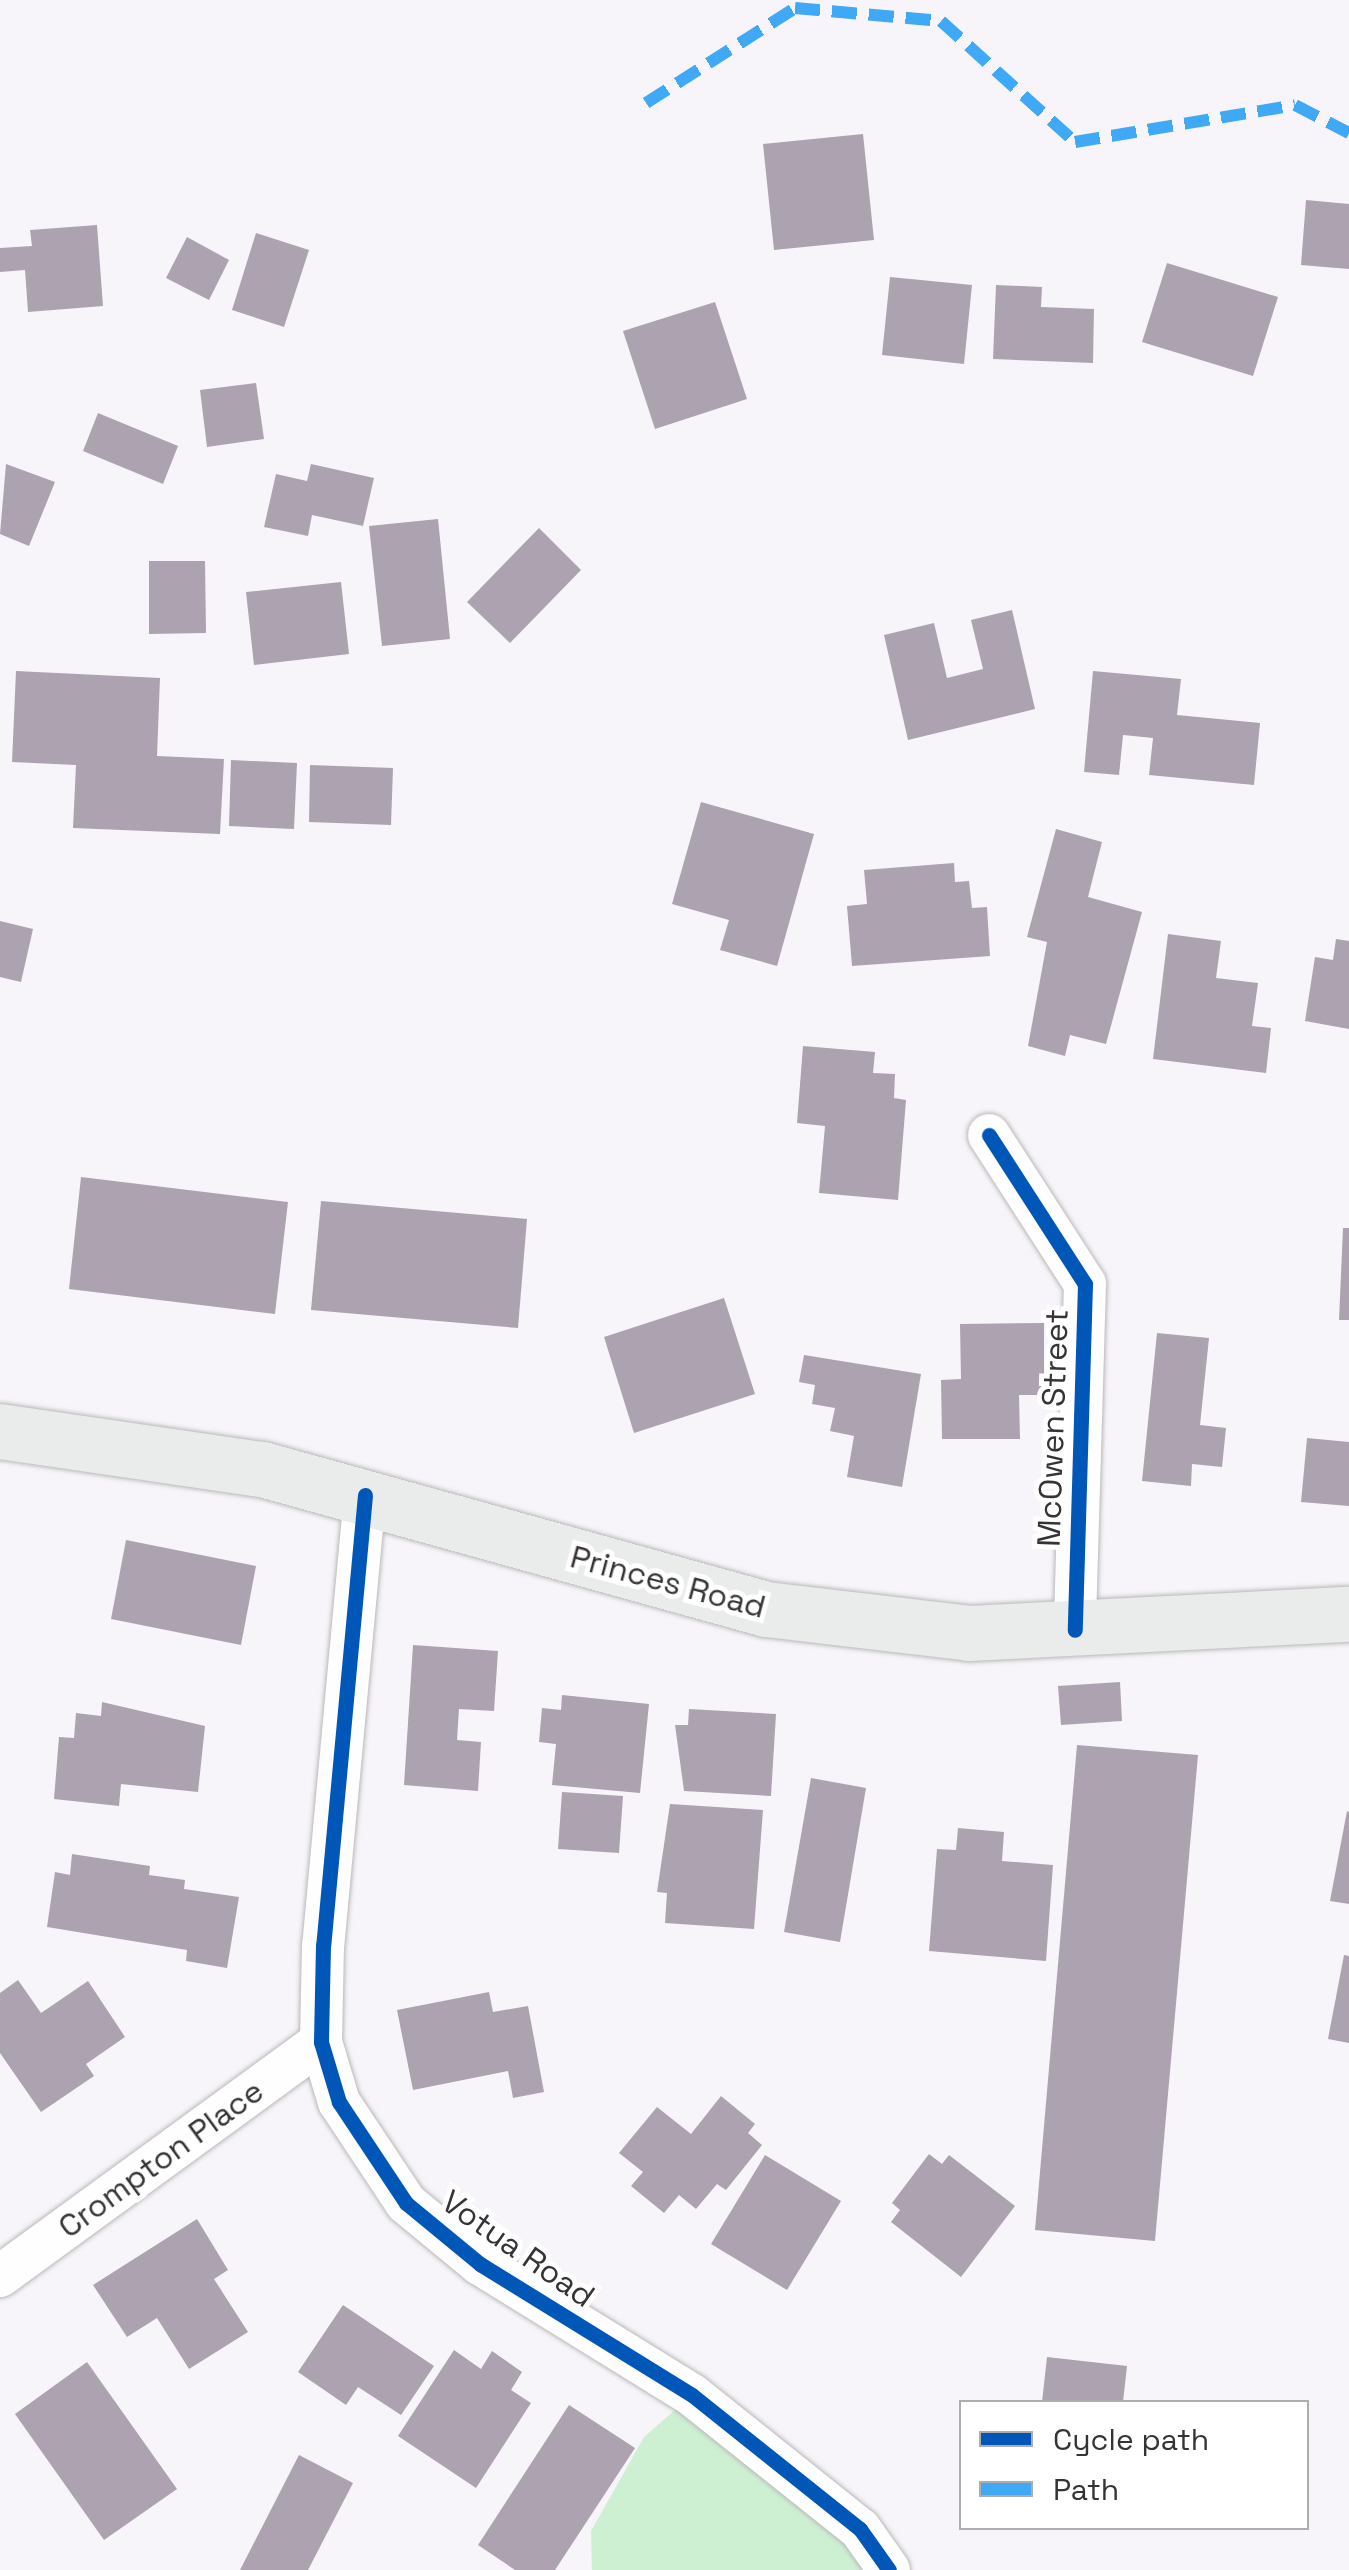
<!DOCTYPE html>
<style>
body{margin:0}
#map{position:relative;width:1349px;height:2570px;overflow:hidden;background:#f7f5f9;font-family:"Space Grotesk",sans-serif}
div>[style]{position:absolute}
.green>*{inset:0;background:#cdf0d2}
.building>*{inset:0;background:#ada2b0}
.roads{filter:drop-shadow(0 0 2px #b9b8ba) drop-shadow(0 0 2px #b9b8ba)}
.minor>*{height:42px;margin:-21px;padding:0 21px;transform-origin:21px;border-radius:21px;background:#fefefe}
.primary>*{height:55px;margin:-27.5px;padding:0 27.5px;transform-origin:27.5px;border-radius:27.5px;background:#e9ecea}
.quiet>*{height:12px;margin-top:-6px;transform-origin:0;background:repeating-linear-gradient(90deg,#3fa9f5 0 25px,transparent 0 37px)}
.cycleway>*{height:15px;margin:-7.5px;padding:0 7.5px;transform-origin:7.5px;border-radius:7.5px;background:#0057b8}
span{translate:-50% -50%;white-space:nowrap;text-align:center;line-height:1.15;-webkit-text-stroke:10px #fff;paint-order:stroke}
.street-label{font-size:32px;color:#353335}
.legend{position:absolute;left:959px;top:2400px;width:350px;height:130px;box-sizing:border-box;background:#fff;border:2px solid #aeadae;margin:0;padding:12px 18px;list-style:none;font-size:30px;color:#353335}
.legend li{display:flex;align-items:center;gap:20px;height:50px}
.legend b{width:50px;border:2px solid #aeadae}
</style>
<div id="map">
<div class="green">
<i style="clip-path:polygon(692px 2395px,876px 2570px,592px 2570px,591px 2531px,644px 2437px)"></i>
</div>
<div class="building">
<i style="clip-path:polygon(863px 134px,874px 240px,774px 250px,763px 144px)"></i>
<i style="clip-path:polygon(1306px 200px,1349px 204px,1349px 269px,1301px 265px)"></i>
<i style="clip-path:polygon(97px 225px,103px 306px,28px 312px,25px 270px,0 272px,0 248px,32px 246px,30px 230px)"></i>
<i style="clip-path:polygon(256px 233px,309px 250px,284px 327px,232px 310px)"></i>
<i style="clip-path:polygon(187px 237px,229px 260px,209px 300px,166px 278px)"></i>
<i style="clip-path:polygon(1167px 263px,1278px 297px,1253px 376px,1142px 342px)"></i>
<i style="clip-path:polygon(890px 277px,972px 285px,964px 364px,882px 355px)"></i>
<i style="clip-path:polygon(996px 285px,1042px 287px,1041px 307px,1094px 309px,1093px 363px,993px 359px)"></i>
<i style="clip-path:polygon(715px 302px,747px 399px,655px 429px,623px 331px)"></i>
<i style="clip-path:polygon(256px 383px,264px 439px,207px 447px,200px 390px)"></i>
<i style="clip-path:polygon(98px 413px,178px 446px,163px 484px,83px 451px)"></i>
<i style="clip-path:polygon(6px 464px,55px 482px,29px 546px,0 534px)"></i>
<i style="clip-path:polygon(311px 464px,374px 478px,363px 526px,312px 515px,308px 536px,264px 527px,276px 474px,307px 481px)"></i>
<i style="clip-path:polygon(438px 519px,450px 639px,382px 646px,369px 526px)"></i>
<i style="clip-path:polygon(539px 528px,581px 570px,510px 643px,467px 602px)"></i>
<i style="clip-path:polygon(149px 561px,205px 561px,206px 633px,149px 634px)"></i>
<i style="clip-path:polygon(341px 582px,349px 654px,254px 665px,246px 592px)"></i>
<i style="clip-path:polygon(1012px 610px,1035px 709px,908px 740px,884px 635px,934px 623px,947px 678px,983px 669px,971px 620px)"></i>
<i style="clip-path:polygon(16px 671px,160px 678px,157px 756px,224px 759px,220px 834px,73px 828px,76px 765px,12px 762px)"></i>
<i style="clip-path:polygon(1093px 671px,1181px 679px,1177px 715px,1260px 723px,1254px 785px,1149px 775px,1153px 738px,1123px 735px,1119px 775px,1084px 772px)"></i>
<i style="clip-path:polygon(231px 760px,297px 763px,294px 829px,229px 826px)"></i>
<i style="clip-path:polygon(310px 765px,393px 768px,391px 825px,309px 822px)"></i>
<i style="clip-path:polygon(701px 802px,814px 834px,777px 966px,720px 950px,729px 920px,672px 904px)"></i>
<i style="clip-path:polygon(1056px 829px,1102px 842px,1088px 897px,1142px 912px,1106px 1044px,1070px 1035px,1065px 1056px,1028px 1046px,1047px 942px,1027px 937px)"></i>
<i style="clip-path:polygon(954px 863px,955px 882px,969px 881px,972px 908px,987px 907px,990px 956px,852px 966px,847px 906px,867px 904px,864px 870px)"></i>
<i style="clip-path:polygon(0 921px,33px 929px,21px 982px,0 977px)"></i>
<i style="clip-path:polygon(1168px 934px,1221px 941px,1216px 978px,1258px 983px,1252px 1026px,1271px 1028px,1266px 1073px,1153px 1059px)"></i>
<i style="clip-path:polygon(1336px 939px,1349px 941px,1349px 1029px,1305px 1021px,1315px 957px,1333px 960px)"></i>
<i style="clip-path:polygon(803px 1046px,875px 1052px,873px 1073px,895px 1074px,894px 1098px,906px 1100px,898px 1200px,819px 1193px,825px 1126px,797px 1123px)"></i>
<i style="clip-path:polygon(81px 1177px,288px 1202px,275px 1314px,69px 1289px)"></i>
<i style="clip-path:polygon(321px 1201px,527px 1219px,518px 1328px,311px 1310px)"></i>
<i style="clip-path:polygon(1343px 1228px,1349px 1228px,1349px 1320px,1339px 1320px)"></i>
<i style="clip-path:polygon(724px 1298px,755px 1394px,634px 1433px,604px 1337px)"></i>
<i style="clip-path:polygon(1044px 1323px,1044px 1395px,1019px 1395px,1020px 1439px,942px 1439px,941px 1380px,961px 1379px,960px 1324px)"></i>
<i style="clip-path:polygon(1157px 1333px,1209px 1338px,1200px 1425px,1226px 1428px,1222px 1467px,1192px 1464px,1191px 1486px,1142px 1481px)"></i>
<i style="clip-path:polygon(804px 1355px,921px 1374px,902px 1487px,847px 1477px,854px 1436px,830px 1431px,835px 1408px,812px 1404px,815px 1385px,799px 1382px)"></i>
<i style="clip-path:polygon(1307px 1438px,1349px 1442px,1349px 1506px,1301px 1502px)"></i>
<i style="clip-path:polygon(126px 1540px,256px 1566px,241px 1645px,111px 1619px)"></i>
<i style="clip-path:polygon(413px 1645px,498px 1651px,494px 1711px,459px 1709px,457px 1740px,481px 1742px,478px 1791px,404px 1785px)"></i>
<i style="clip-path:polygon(1120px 1682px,1122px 1721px,1061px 1725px,1058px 1686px)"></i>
<i style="clip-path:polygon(562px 1695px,649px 1704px,640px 1793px,552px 1785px,556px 1744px,539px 1742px,542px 1708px,561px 1710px)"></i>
<i style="clip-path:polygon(102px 1702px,205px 1726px,198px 1792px,121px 1784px,119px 1806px,54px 1799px,59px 1737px,74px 1738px,76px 1713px,101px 1716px)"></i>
<i style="clip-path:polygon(689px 1709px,776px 1714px,771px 1796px,684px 1791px,675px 1725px,688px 1725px)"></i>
<i style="clip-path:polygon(1077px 1745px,1198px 1755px,1155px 2241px,1035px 2230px)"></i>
<i style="clip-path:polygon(811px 1778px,866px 1788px,840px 1942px,784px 1932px)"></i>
<i style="clip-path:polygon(562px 1792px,623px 1796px,619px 1853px,558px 1849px)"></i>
<i style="clip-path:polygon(670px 1804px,763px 1810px,754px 1929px,665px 1923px,667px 1893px,657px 1892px)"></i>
<i style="clip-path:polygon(1347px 1811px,1349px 1812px,1349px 1904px,1330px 1901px)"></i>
<i style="clip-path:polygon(958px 1828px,1004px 1832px,1002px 1861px,1053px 1865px,1046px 1961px,929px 1951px,937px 1849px,956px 1850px)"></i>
<i style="clip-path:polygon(72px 1854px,150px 1866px,149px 1875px,185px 1880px,184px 1889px,239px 1897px,227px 1968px,186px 1961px,187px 1950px,47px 1927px,55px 1872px,70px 1875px)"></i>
<i style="clip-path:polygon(1344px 1955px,1349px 1956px,1349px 2043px,1328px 2039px)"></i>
<i style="clip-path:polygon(18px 1980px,41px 2013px,88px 1981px,125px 2037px,86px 2064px,94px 2076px,41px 2112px,0 2053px,0 1993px)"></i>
<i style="clip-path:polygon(489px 1992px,493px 2012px,528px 2006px,544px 2092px,513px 2098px,508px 2071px,413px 2090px,397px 2010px)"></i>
<i style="clip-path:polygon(721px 2096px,755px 2124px,748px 2133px,762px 2145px,726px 2190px,717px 2184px,696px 2209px,679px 2195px,664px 2213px,631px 2186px,643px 2172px,619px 2153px,657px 2107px,691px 2134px)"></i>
<i style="clip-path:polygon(929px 2154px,942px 2164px,949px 2155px,1015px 2206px,961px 2277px,891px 2222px,900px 2210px,892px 2203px)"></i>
<i style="clip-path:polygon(765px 2155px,841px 2201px,787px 2290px,711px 2244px)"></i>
<i style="clip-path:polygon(197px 2219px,228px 2270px,214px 2279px,248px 2332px,189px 2369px,157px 2318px,127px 2337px,93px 2285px)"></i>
<i style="clip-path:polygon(343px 2305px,434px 2366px,401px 2415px,358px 2387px,346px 2405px,298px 2372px)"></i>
<i style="clip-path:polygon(454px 2350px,481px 2369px,492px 2351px,522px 2372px,511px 2390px,531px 2403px,476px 2488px,398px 2436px)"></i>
<i style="clip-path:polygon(1047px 2357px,1127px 2366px,1123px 2402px,1042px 2402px)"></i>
<i style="clip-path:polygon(87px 2362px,177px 2489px,104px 2540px,15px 2414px)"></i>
<i style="clip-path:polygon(569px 2405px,635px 2448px,555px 2570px,515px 2570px,478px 2545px)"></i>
<i style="clip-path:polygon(299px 2455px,353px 2483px,308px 2570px,240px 2570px)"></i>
</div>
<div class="roads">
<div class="minor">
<i style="left:989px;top:1135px;width:177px;rotate:57.2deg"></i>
<i style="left:1085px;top:1284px;width:346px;rotate:91.7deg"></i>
<i style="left:365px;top:1495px;width:452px;rotate:95.3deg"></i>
<i style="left:323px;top:1945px;width:97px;rotate:91.2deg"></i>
<i style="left:321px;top:2042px;width:63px;rotate:73.3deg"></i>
<i style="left:339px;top:2102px;width:121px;rotate:56.4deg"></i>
<i style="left:406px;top:2203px;width:96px;rotate:39.5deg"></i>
<i style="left:480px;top:2264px;width:249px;rotate:31.7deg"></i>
<i style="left:692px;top:2395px;width:215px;rotate:38.6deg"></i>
<i style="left:860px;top:2529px;width:50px;rotate:54.7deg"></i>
<i style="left:0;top:2276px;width:397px;rotate:-36.1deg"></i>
</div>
<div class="primary">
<i style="left:0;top:1431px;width:265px;rotate:8.3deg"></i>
<i style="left:262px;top:1469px;width:523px;rotate:15.52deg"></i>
<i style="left:766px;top:1609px;width:204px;rotate:6.7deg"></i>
<i style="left:969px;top:1633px;width:380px;rotate:-2.9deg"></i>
</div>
</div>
<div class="quiet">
<i style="left:646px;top:103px;width:177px;rotate:-32.5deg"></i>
<i style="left:795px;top:8px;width:147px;rotate:5.1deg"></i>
<i style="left:941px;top:21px;width:181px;rotate:42.1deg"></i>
<i style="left:1075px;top:142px;width:223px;rotate:-9.5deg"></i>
<i style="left:1295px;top:105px;width:61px;rotate:27.4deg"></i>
</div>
<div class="cycleway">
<i style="left:989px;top:1135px;width:177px;rotate:57.2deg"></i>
<i style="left:1085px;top:1284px;width:346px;rotate:91.7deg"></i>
<i style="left:365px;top:1495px;width:452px;rotate:95.3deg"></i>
<i style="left:323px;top:1945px;width:97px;rotate:91.2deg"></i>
<i style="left:321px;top:2042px;width:63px;rotate:73.3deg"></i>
<i style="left:339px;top:2102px;width:121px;rotate:56.4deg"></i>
<i style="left:406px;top:2203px;width:96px;rotate:39.5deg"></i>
<i style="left:480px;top:2264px;width:249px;rotate:31.7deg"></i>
<i style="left:692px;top:2395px;width:215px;rotate:38.6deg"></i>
<i style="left:860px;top:2529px;width:50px;rotate:54.7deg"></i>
</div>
<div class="street-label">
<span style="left:1053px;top:1428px;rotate:-88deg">McOwen Street</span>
<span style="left:668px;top:1582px;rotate:15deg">Princes Road</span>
<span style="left:161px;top:2159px;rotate:-36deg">Crompton Place</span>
<span style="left:518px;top:2249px;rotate:35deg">Votua Road</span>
</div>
<ul class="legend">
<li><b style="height:12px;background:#0057b8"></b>Cycle path</li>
<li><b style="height:12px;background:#3fa9f5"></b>Path</li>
</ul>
</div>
